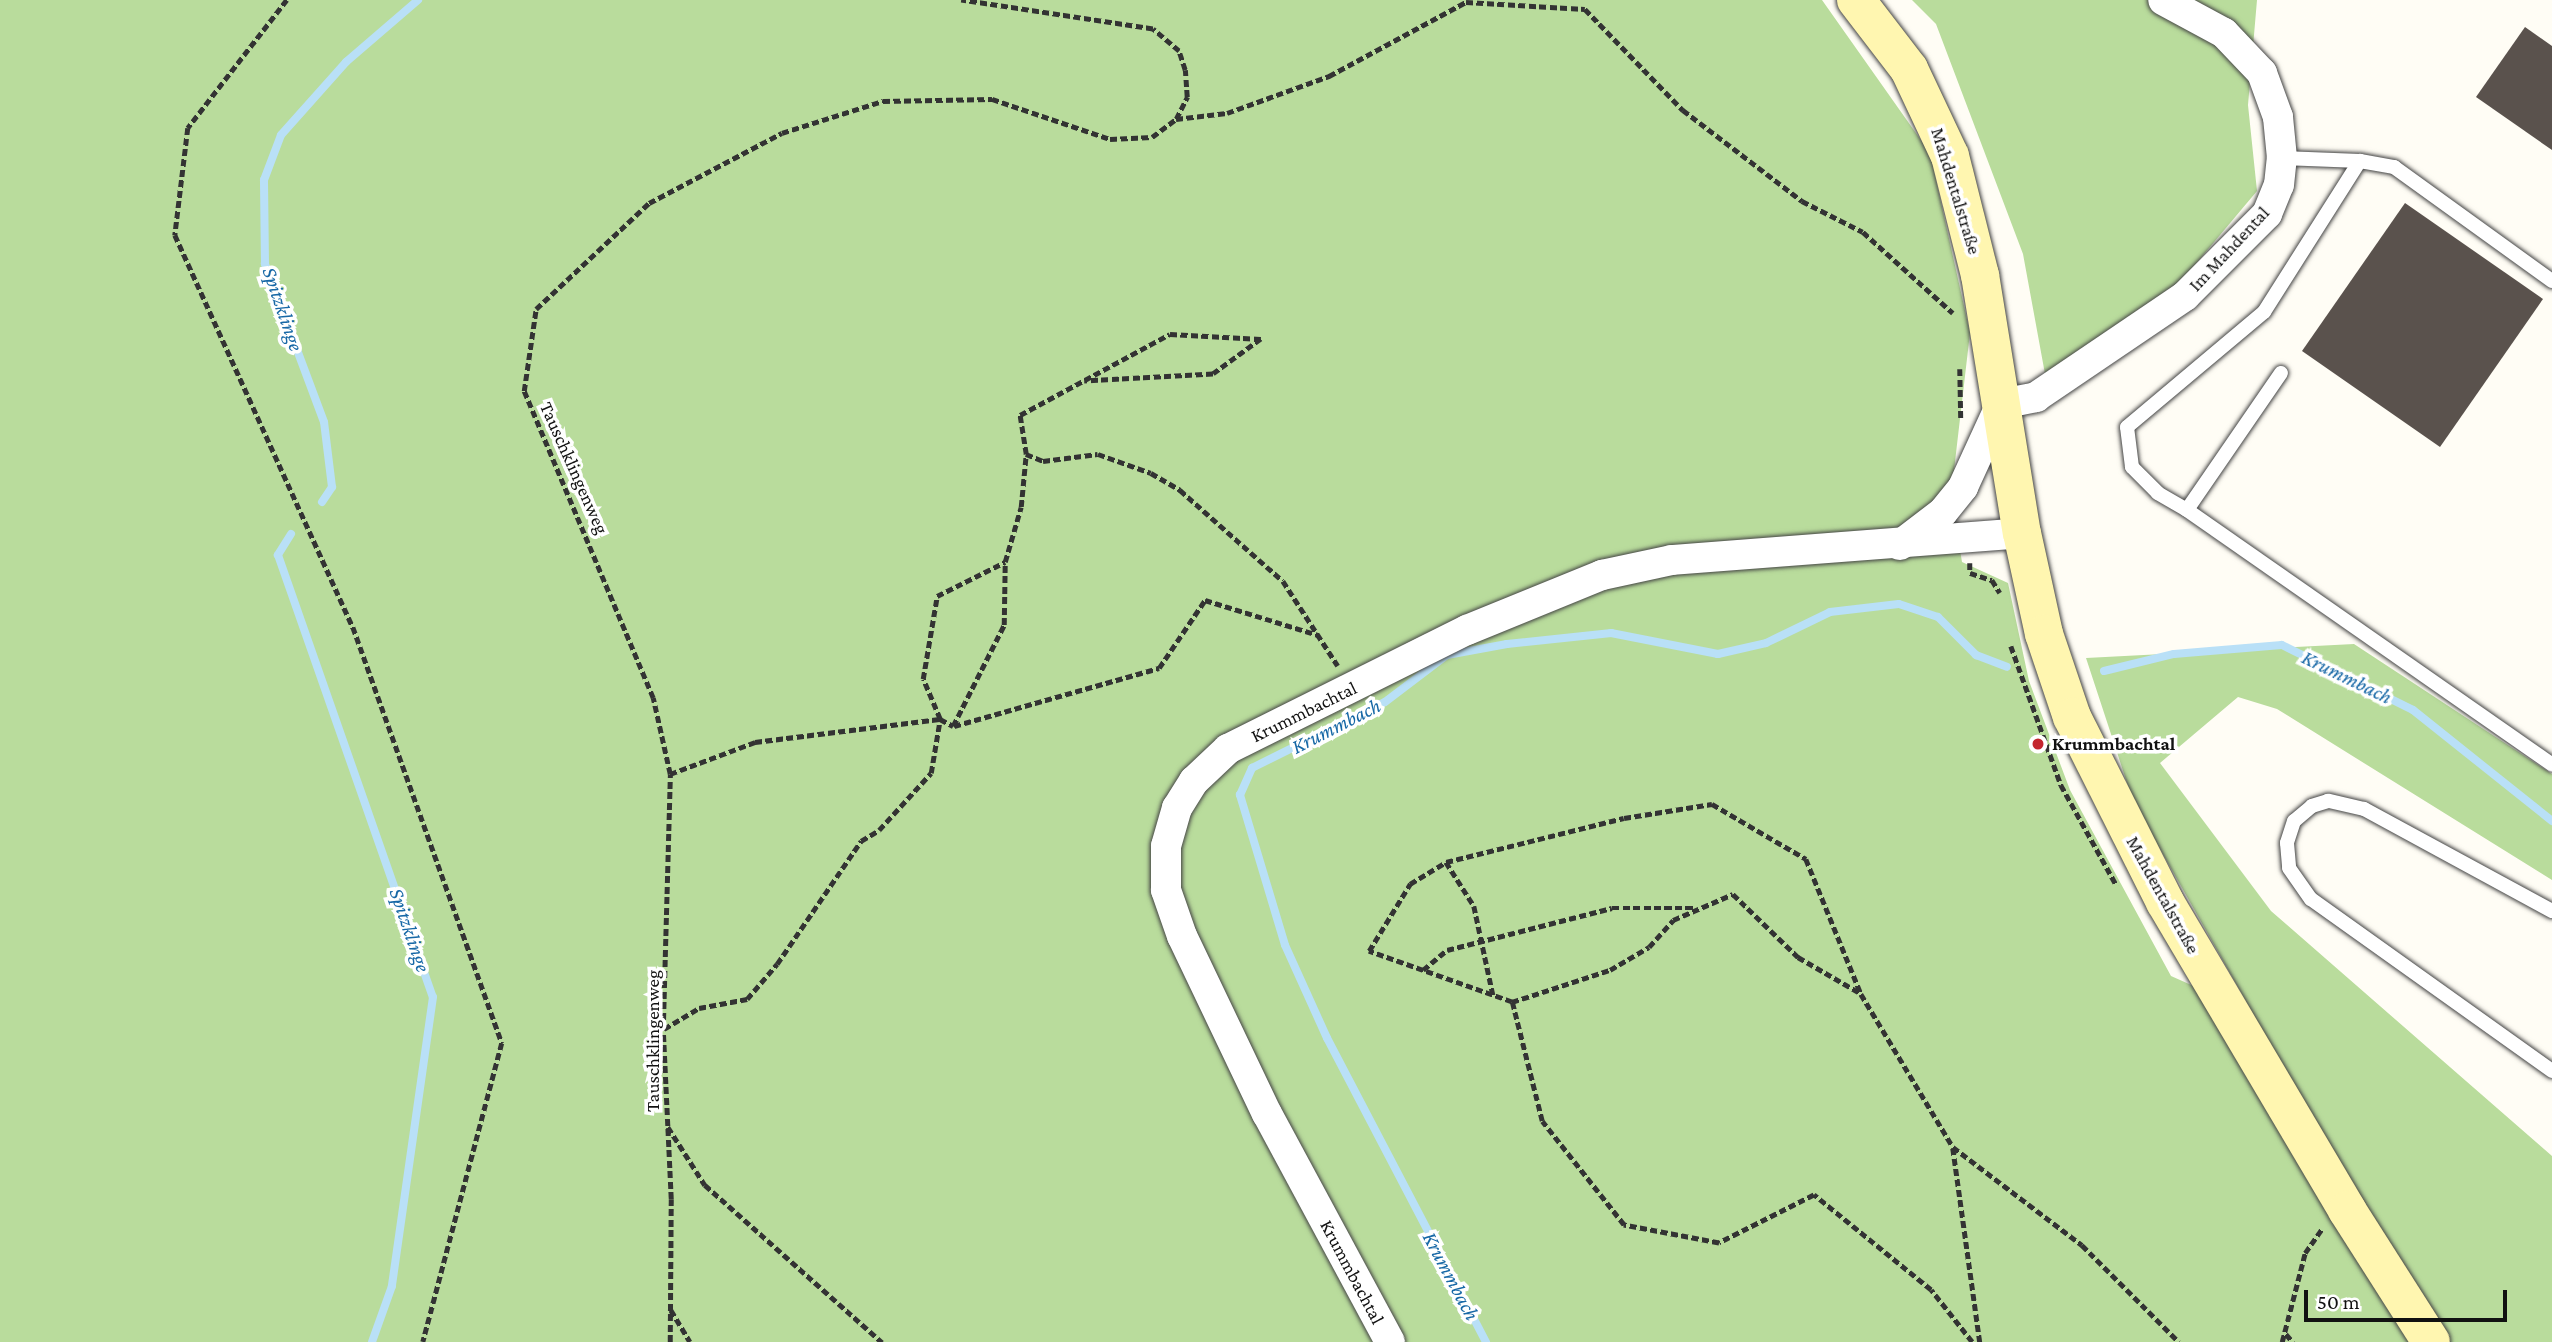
<!DOCTYPE html>
<meta charset="utf-8">
<style>
body{margin:0}
#map{position:relative;width:2552px;height:1342px;overflow:hidden;background:#fffdf5;font-family:"Crimson Pro",serif}
div>[style]{position:absolute}
.forest>*{inset:0;background:#b9dc9c}
.stream>*{height:8px;margin:-4px;padding:0 4px;transform-origin:4px;border-radius:4px;background:#b9e0f7}
.building>*{inset:0;background:#5a524d}
.path>*{height:4.5px;margin-top:-2.25px;transform-origin:0;background:repeating-linear-gradient(90deg,#333 0 7px,transparent 0 10.5px)}
.roads{filter:drop-shadow(0 0 2px #444) drop-shadow(0 0 2px #444)}
.lane>*{height:14px;margin:-7px;padding:0 7px;transform-origin:7px;border-radius:7px;background:#fff}
.street>*{height:30px;margin:-15px;padding:0 15px;transform-origin:15px;border-radius:15px;background:#fff}
.secondary>*{height:38px;margin:-19px;padding:0 19px;transform-origin:19px;border-radius:19px;background:#fff6b0}
.dots>*{width:19px;height:19px;translate:-50% -50%;box-sizing:border-box;border:4px solid #fff;border-radius:50%}
span{translate:-50% -50%;white-space:nowrap;text-align:center;line-height:1.15;-webkit-text-stroke:7px #fff;paint-order:stroke}
.street-label{font-size:19px;color:#111}
.poi-label{font-size:19px;color:#111;font-weight:700}
.left{translate:0 -50%;text-align:left}
.water-label{font-size:21px;color:#1768a6;font-style:italic}
.scale{position:absolute;left:2304px;top:1290px;width:203px;height:32px;box-sizing:border-box;border:4px solid #111;border-top:0;padding-left:9px;font-size:21px;line-height:24px;white-space:nowrap;color:#111;-webkit-text-stroke:5px #fff;paint-order:stroke}
</style>
<div id="map">
<div class="forest">
<i style="clip-path:polygon(0 0,1822px 0,1930px 153px,1970px 333px,1951px 496px,1962px 562px,2008px 583px,2029px 681px,2070px 790px,2171px 976px,2252px 1012px,2133px 801px,2086px 658px,2354px 644px,2552px 774px,2552px 880px,2277px 709px,2238px 697px,2160px 763px,2271px 911px,2552px 1156px,2552px 1342px,0 1342px)"></i>
<i style="clip-path:polygon(1912px 0,2257px 0,2248px 105px,2257px 191px,2173px 291px,2045px 374px,2023px 254px,1936px 24px)"></i>
</div>
<div class="stream">
<i style="left:322px;top:502px;width:18px;rotate:-56deg"></i>
<i style="left:332px;top:487px;width:65px;rotate:-97deg"></i>
<i style="left:324px;top:422px;width:169px;rotate:-110.5deg"></i>
<i style="left:265px;top:264px;width:84px;rotate:-90.7deg"></i>
<i style="left:264px;top:180px;width:48px;rotate:-69.3deg"></i>
<i style="left:281px;top:135px;width:98px;rotate:-48.3deg"></i>
<i style="left:346px;top:62px;width:95px;rotate:-40.7deg"></i>
<i style="left:291px;top:534px;width:25px;rotate:122deg"></i>
<i style="left:278px;top:555px;width:468px;rotate:70.7deg"></i>
<i style="left:433px;top:997px;width:292px;rotate:98.1deg"></i>
<i style="left:392px;top:1286px;width:59px;rotate:109.7deg"></i>
<i style="left:2104px;top:671px;width:72px;rotate:-13.7deg"></i>
<i style="left:2174px;top:654px;width:108px;rotate:-4.8deg"></i>
<i style="left:2282px;top:645px;width:146px;rotate:26.4deg"></i>
<i style="left:2413px;top:710px;width:178px;rotate:38.6deg"></i>
<i style="left:1486px;top:1342px;width:343px;rotate:-117.6deg"></i>
<i style="left:1327px;top:1038px;width:102px;rotate:-114.3deg"></i>
<i style="left:1285px;top:945px;width:157px;rotate:-106.7deg"></i>
<i style="left:1240px;top:795px;width:30px;rotate:-66deg"></i>
<i style="left:1252px;top:768px;width:148px;rotate:-26.4deg"></i>
<i style="left:1385px;top:702px;width:78px;rotate:-37.2deg"></i>
<i style="left:1447px;top:655px;width:61px;rotate:-10.4deg"></i>
<i style="left:1507px;top:644px;width:105px;rotate:-6deg"></i>
<i style="left:1611px;top:633px;width:109px;rotate:11.1deg"></i>
<i style="left:1718px;top:654px;width:49px;rotate:-12.9deg"></i>
<i style="left:1766px;top:643px;width:71px;rotate:-25.8deg"></i>
<i style="left:1830px;top:612px;width:69px;rotate:-6.6deg"></i>
<i style="left:1899px;top:604px;width:41px;rotate:18.4deg"></i>
<i style="left:1938px;top:617px;width:54px;rotate:45deg"></i>
<i style="left:1976px;top:655px;width:33px;rotate:21deg"></i>
</div>
<div class="building">
<i style="clip-path:polygon(2525px 27px,2552px 46px,2552px 150px,2476px 97px)"></i>
<i style="clip-path:polygon(2405px 203px,2543px 299px,2440px 447px,2302px 351px)"></i>
</div>
<div class="path">
<i style="left:287px;top:0;width:162px;rotate:127.7deg"></i>
<i style="left:188px;top:128px;width:108px;rotate:96.9deg"></i>
<i style="left:175px;top:235px;width:431px;rotate:65.6deg"></i>
<i style="left:353px;top:627px;width:442px;rotate:70.3deg"></i>
<i style="left:502px;top:1043px;width:309px;rotate:104.8deg"></i>
<i style="left:1176px;top:119px;width:51px;rotate:-6.7deg"></i>
<i style="left:1227px;top:113px;width:109px;rotate:-19.9deg"></i>
<i style="left:1329px;top:76px;width:156px;rotate:-28.4deg"></i>
<i style="left:1466px;top:2px;width:119px;rotate:3.4deg"></i>
<i style="left:1585px;top:9px;width:141px;rotate:45.9deg"></i>
<i style="left:1683px;top:110px;width:150px;rotate:37.4deg"></i>
<i style="left:1802px;top:201px;width:68px;rotate:26.9deg"></i>
<i style="left:1863px;top:232px;width:121px;rotate:42deg"></i>
<i style="left:1960px;top:369px;width:50px;rotate:88.9deg"></i>
<i style="left:1026px;top:454px;width:39px;rotate:-99deg"></i>
<i style="left:1020px;top:415px;width:170px;rotate:-28.4deg"></i>
<i style="left:1170px;top:334px;width:91px;rotate:3.1deg"></i>
<i style="left:1261px;top:339px;width:59px;rotate:143.9deg"></i>
<i style="left:1213px;top:374px;width:129px;rotate:176.9deg"></i>
<i style="left:1970px;top:563px;width:10px;rotate:90deg"></i>
<i style="left:1970px;top:573px;width:23px;rotate:18deg"></i>
<i style="left:1992px;top:580px;width:15px;rotate:58deg"></i>
<i style="left:2011px;top:646px;width:148px;rotate:70.2deg"></i>
<i style="left:2061px;top:785px;width:115px;rotate:61deg"></i>
<i style="left:954px;top:726px;width:213px;rotate:-15.8deg"></i>
<i style="left:1159px;top:668px;width:82px;rotate:-55.9deg"></i>
<i style="left:1205px;top:600px;width:118px;rotate:17.2deg"></i>
<i style="left:670px;top:774px;width:91px;rotate:-20.6deg"></i>
<i style="left:755px;top:742px;width:186px;rotate:-7.1deg"></i>
<i style="left:940px;top:719px;width:43px;rotate:-113deg"></i>
<i style="left:923px;top:679px;width:84px;rotate:-80.4deg"></i>
<i style="left:937px;top:596px;width:76px;rotate:-26.6deg"></i>
<i style="left:1446px;top:862px;width:52px;rotate:57.5deg"></i>
<i style="left:1474px;top:906px;width:91px;rotate:77.9deg"></i>
<i style="left:1423px;top:970px;width:31px;rotate:-40deg"></i>
<i style="left:1447px;top:950px;width:170px;rotate:-14.3deg"></i>
<i style="left:1612px;top:908px;width:82px"></i>
<i style="left:1512px;top:1002px;width:103px;rotate:-18.1deg"></i>
<i style="left:1610px;top:970px;width:45px;rotate:-30.5deg"></i>
<i style="left:1649px;top:947px;width:36px;rotate:-48deg"></i>
<i style="left:1673px;top:920px;width:65px;rotate:-23.4deg"></i>
<i style="left:1733px;top:894px;width:91px;rotate:44.1deg"></i>
<i style="left:1798px;top:957px;width:72px;rotate:30.1deg"></i>
<i style="left:664px;top:1029px;width:41px;rotate:-31deg"></i>
<i style="left:699px;top:1008px;width:49px;rotate:-10.6deg"></i>
<i style="left:747px;top:999px;width:46px;rotate:-49.4deg"></i>
<i style="left:777px;top:964px;width:149px;rotate:-55.7deg"></i>
<i style="left:861px;top:841px;width:21px;rotate:-31deg"></i>
<i style="left:879px;top:830px;width:77px;rotate:-47.6deg"></i>
<i style="left:931px;top:773px;width:55px;rotate:-80.5deg"></i>
<i style="left:940px;top:719px;width:15px;rotate:28deg"></i>
<i style="left:953px;top:726px;width:113px;rotate:-63.2deg"></i>
<i style="left:1004px;top:625px;width:63px;rotate:-89.1deg"></i>
<i style="left:1005px;top:562px;width:57px;rotate:-73.8deg"></i>
<i style="left:1021px;top:507px;width:53px;rotate:-84.6deg"></i>
<i style="left:1026px;top:454px;width:18px;rotate:22deg"></i>
<i style="left:1043px;top:461px;width:55px;rotate:-7.3deg"></i>
<i style="left:1098px;top:454px;width:56px;rotate:19.7deg"></i>
<i style="left:1151px;top:473px;width:34px;rotate:30deg"></i>
<i style="left:1180px;top:490px;width:137px;rotate:41.5deg"></i>
<i style="left:1283px;top:581px;width:101px;rotate:57.1deg"></i>
<i style="left:668px;top:1127px;width:69px;rotate:57.5deg"></i>
<i style="left:705px;top:1185px;width:237px;rotate:41.6deg"></i>
<i style="left:1953px;top:1148px;width:196px;rotate:82.1deg"></i>
<i style="left:671px;top:1310px;width:37px;rotate:59deg"></i>
<i style="left:2286px;top:1334px;width:11px;rotate:49deg"></i>
<i style="left:670px;top:1342px;width:143px;rotate:-89.6deg"></i>
<i style="left:671px;top:1199px;width:169px;rotate:-92.7deg"></i>
<i style="left:663px;top:1030px;width:256px;rotate:-88.4deg"></i>
<i style="left:670px;top:774px;width:78px;rotate:-102.6deg"></i>
<i style="left:653px;top:698px;width:333px;rotate:-112.8deg"></i>
<i style="left:524px;top:391px;width:83px;rotate:-81.7deg"></i>
<i style="left:536px;top:309px;width:155px;rotate:-43.2deg"></i>
<i style="left:649px;top:203px;width:150px;rotate:-27.8deg"></i>
<i style="left:782px;top:133px;width:106px;rotate:-17.6deg"></i>
<i style="left:883px;top:101px;width:109px;rotate:-1.1deg"></i>
<i style="left:992px;top:99px;width:125px;rotate:18.7deg"></i>
<i style="left:1110px;top:139px;width:42px;rotate:-2.7deg"></i>
<i style="left:1152px;top:137px;width:30px;rotate:-37deg"></i>
<i style="left:1176px;top:119px;width:25px;rotate:-63deg"></i>
<i style="left:1187px;top:97px;width:27px;rotate:-94deg"></i>
<i style="left:1185px;top:70px;width:20px;rotate:-108deg"></i>
<i style="left:1179px;top:51px;width:34px;rotate:-140deg"></i>
<i style="left:1153px;top:29px;width:194px;rotate:-171.4deg"></i>
<i style="left:1972px;top:1342px;width:66px;rotate:-128.3deg"></i>
<i style="left:1931px;top:1290px;width:151px;rotate:-140.9deg"></i>
<i style="left:1814px;top:1195px;width:106px;rotate:153.2deg"></i>
<i style="left:1719px;top:1243px;width:97px;rotate:-169.3deg"></i>
<i style="left:1624px;top:1225px;width:132px;rotate:-128.3deg"></i>
<i style="left:1542px;top:1121px;width:123px;rotate:-104.1deg"></i>
<i style="left:1512px;top:1002px;width:152px;rotate:-160.4deg"></i>
<i style="left:1369px;top:951px;width:79px;rotate:-58.5deg"></i>
<i style="left:1410px;top:884px;width:42px;rotate:-31.4deg"></i>
<i style="left:1446px;top:862px;width:183px;rotate:-13.9deg"></i>
<i style="left:1624px;top:818px;width:89px;rotate:-9deg"></i>
<i style="left:1712px;top:804px;width:109px;rotate:30.3deg"></i>
<i style="left:1806px;top:859px;width:146px;rotate:67.8deg"></i>
<i style="left:1861px;top:994px;width:179px;rotate:59deg"></i>
<i style="left:1953px;top:1147px;width:162px;rotate:37.2deg"></i>
<i style="left:2082px;top:1245px;width:137px;rotate:45deg"></i>
<i style="left:2282px;top:1342px;width:92px;rotate:-75.5deg"></i>
<i style="left:2305px;top:1253px;width:29px;rotate:-55deg"></i>
</div>
<div class="roads">
<div class="lane">
<i style="left:2360px;top:161px;width:35px;rotate:10deg"></i>
<i style="left:2394px;top:167px;width:195px;rotate:35.8deg"></i>
<i style="left:2281px;top:373px;width:166px;rotate:124.5deg"></i>
<i style="left:2187px;top:510px;width:34px;rotate:-150deg"></i>
<i style="left:2158px;top:493px;width:37px;rotate:-135deg"></i>
<i style="left:2132px;top:467px;width:40px;rotate:-97.1deg"></i>
<i style="left:2127px;top:427px;width:179px;rotate:-40deg"></i>
<i style="left:2264px;top:312px;width:179px;rotate:-57.6deg"></i>
<i style="left:2360px;top:161px;width:78px;rotate:-177.8deg"></i>
<i style="left:2187px;top:510px;width:445px;rotate:34.9deg"></i>
<i style="left:2552px;top:911px;width:214px;rotate:-151.5deg"></i>
<i style="left:2364px;top:809px;width:37px;rotate:-167deg"></i>
<i style="left:2328px;top:801px;width:17px;rotate:163deg"></i>
<i style="left:2312px;top:806px;width:23px;rotate:140deg"></i>
<i style="left:2294px;top:821px;width:23px;rotate:108deg"></i>
<i style="left:2287px;top:843px;width:25px;rotate:85deg"></i>
<i style="left:2289px;top:868px;width:38px;rotate:55deg"></i>
<i style="left:2311px;top:899px;width:296px;rotate:35.5deg"></i>
</div>
<div class="street">
<i style="left:1900px;top:545px;width:54px;rotate:-37.5deg"></i>
<i style="left:1943px;top:512px;width:32px;rotate:-51deg"></i>
<i style="left:1963px;top:487px;width:91px;rotate:-65.4deg"></i>
<i style="left:2001px;top:404px;width:36px;rotate:-11deg"></i>
<i style="left:2036px;top:397px;width:180px;rotate:-34.1deg"></i>
<i style="left:2185px;top:296px;width:116px;rotate:-45deg"></i>
<i style="left:2267px;top:214px;width:31px;rotate:-68deg"></i>
<i style="left:2279px;top:185px;width:27px;rotate:-84deg"></i>
<i style="left:2282px;top:158px;width:41px;rotate:-95.6deg"></i>
<i style="left:2278px;top:117px;width:47px;rotate:-110deg"></i>
<i style="left:2262px;top:73px;width:55px;rotate:-133.5deg"></i>
<i style="left:2224px;top:33px;width:69px;rotate:-151.6deg"></i>
<i style="left:1390px;top:1342px;width:259px;rotate:-118.3deg"></i>
<i style="left:1267px;top:1114px;width:197px;rotate:-115.5deg"></i>
<i style="left:1182px;top:936px;width:49px;rotate:-109.2deg"></i>
<i style="left:1166px;top:890px;width:44px;rotate:-90deg"></i>
<i style="left:1166px;top:846px;width:40px;rotate:-74deg"></i>
<i style="left:1177px;top:808px;width:32px;rotate:-58deg"></i>
<i style="left:1194px;top:781px;width:47px;rotate:-43.3deg"></i>
<i style="left:1228px;top:749px;width:267px;rotate:-26.5deg"></i>
<i style="left:1467px;top:630px;width:146px;rotate:-22.2deg"></i>
<i style="left:1602px;top:575px;width:72px;rotate:-12.1deg"></i>
<i style="left:1672px;top:560px;width:351px;rotate:-4.4deg"></i>
</div>
<div class="secondary">
<i style="left:1856px;top:0;width:87px;rotate:52.5deg"></i>
<i style="left:1909px;top:69px;width:96px;rotate:64.8deg"></i>
<i style="left:1950px;top:156px;width:123px;rotate:75.9deg"></i>
<i style="left:1980px;top:275px;width:261px;rotate:80.8deg"></i>
<i style="left:2022px;top:533px;width:103px;rotate:77.7deg"></i>
<i style="left:2044px;top:634px;width:88px;rotate:71.4deg"></i>
<i style="left:2072px;top:717px;width:207px;rotate:63.3deg"></i>
<i style="left:2165px;top:902px;width:358px;rotate:59.4deg"></i>
<i style="left:2347px;top:1210px;width:156px;rotate:57.5deg"></i>
</div>
</div>
<div class="dots">
<i style="left:2038px;top:744px;background:#c4262e"></i>
</div>
<div class="street-label">
<span style="left:1956px;top:191px;rotate:73deg">Mahdentalstraße</span>
<span style="left:2229px;top:249px;rotate:-47deg">Im Mahdental</span>
<span style="left:574px;top:468px;rotate:66deg">Tauschklingenweg</span>
<span style="left:1304px;top:712px;rotate:-26deg">Krummbachtal</span>
<span style="left:2163px;top:895px;rotate:61deg">Mahdentalstraße</span>
<span style="left:653px;top:1041px;rotate:-90deg">Tauschklingenweg</span>
<span style="left:1352px;top:1272px;rotate:62deg">Krummbachtal</span>
</div>
<div class="poi-label">
<span class="left" style="left:2052px;top:744px">Krummbachtal</span>
</div>
<div class="water-label">
<span style="left:283px;top:309px;rotate:71deg">Spitzklinge</span>
<span style="left:2347px;top:677px;rotate:26deg">Krummbach</span>
<span style="left:1336px;top:726px;rotate:-27deg">Krummbach</span>
<span style="left:410px;top:930px;rotate:71deg">Spitzklinge</span>
<span style="left:1451px;top:1276px;rotate:62deg">Krummbach</span>
</div>
<div class="scale">50 m</div>
</div>
